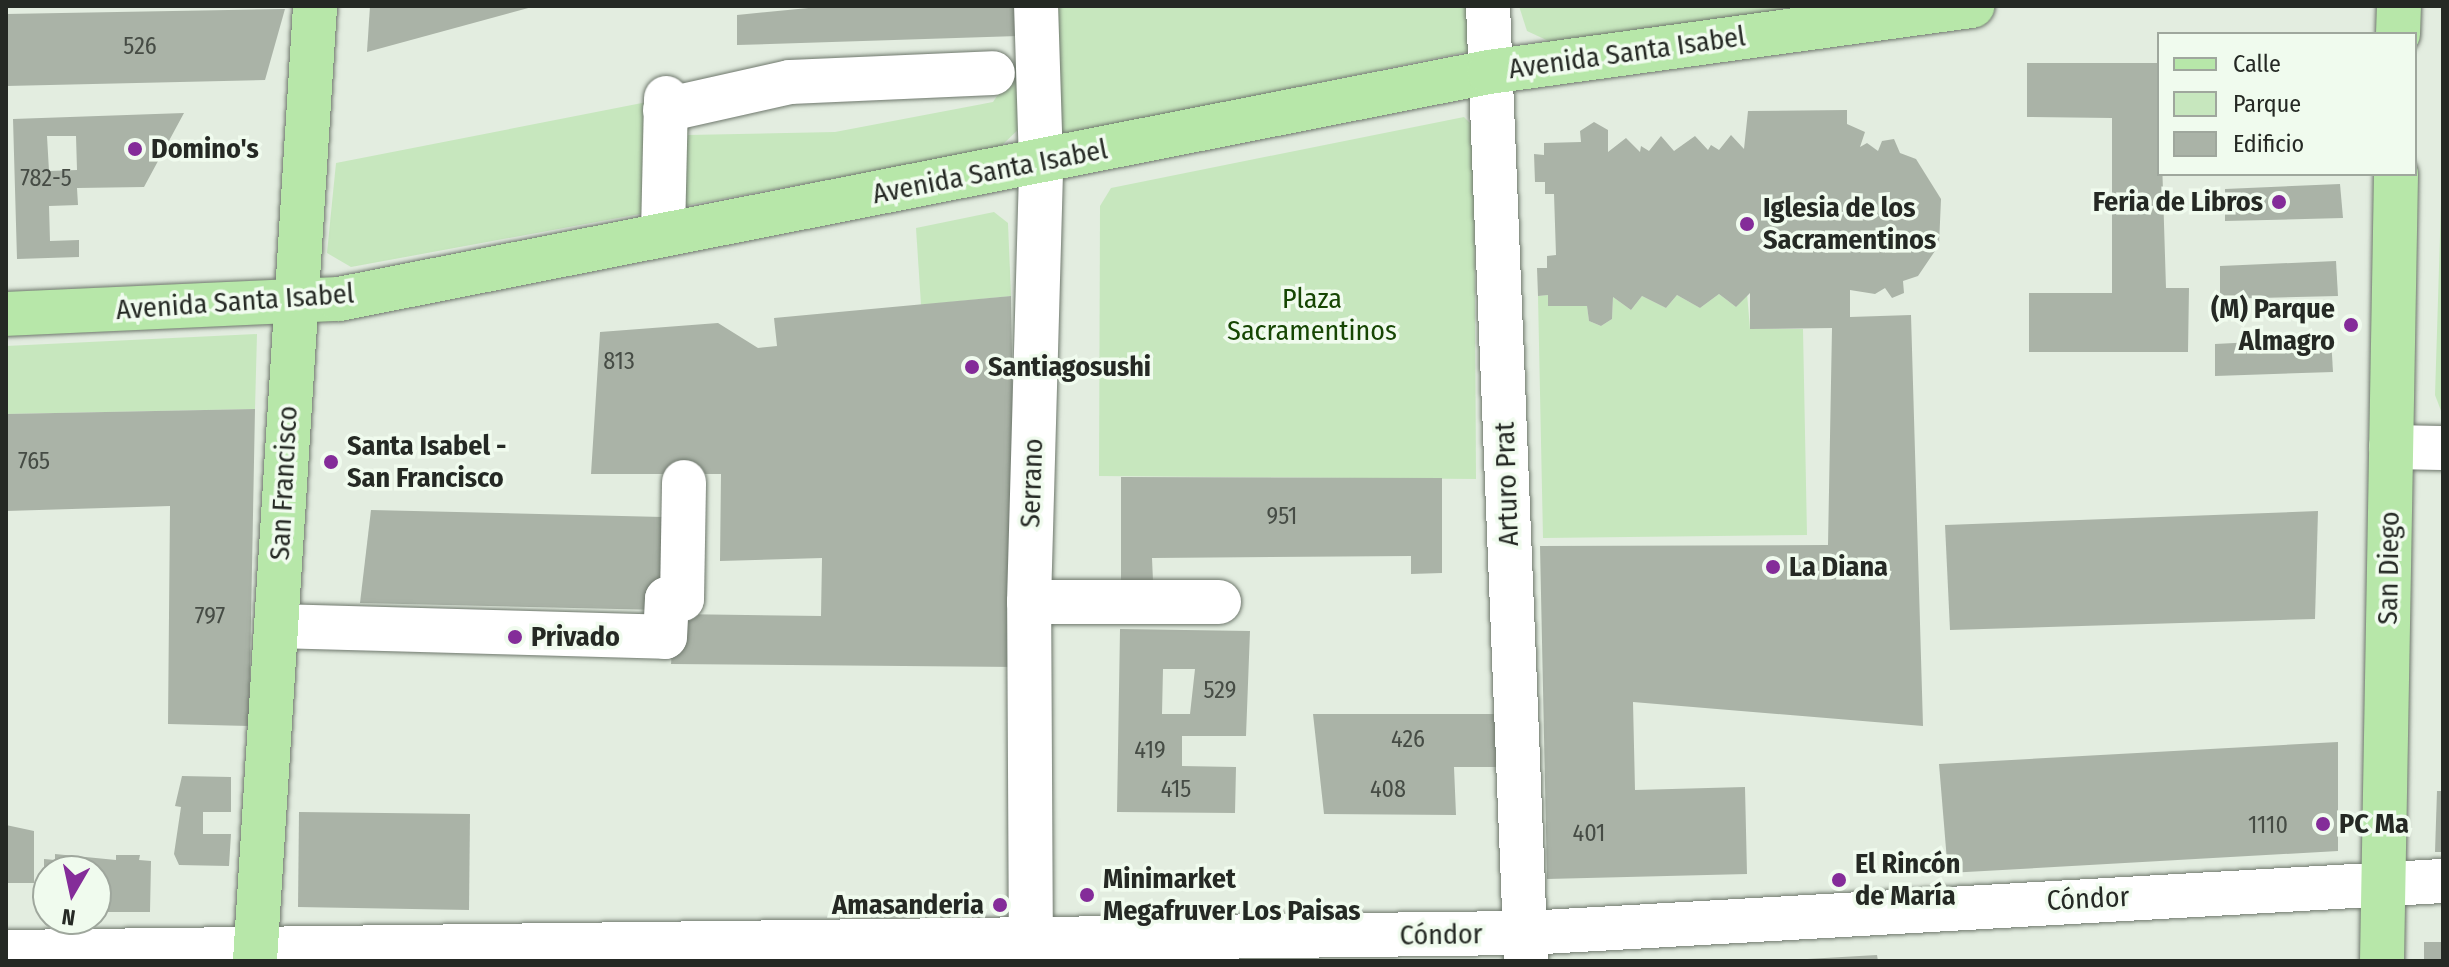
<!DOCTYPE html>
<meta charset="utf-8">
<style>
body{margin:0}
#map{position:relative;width:2449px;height:967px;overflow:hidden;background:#e3ede0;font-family:"Fira Sans Condensed",sans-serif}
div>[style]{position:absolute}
.green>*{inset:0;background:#c7e7be}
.building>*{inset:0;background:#aab3a7}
.roads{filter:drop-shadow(0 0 2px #6e776c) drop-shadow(0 0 2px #6e776c)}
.minor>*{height:44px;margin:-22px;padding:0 22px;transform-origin:22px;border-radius:22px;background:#fff}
.major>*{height:44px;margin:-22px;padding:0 22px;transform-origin:22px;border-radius:22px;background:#b7e7a9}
.dots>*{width:22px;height:22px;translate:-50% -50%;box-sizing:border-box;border:4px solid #f0fbee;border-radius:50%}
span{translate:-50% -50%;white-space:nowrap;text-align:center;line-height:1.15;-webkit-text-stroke:7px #f0fbee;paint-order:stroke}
.number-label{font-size:24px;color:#464c45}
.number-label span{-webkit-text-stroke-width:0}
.street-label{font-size:28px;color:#252924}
.poi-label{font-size:28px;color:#252924;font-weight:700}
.left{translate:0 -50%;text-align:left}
.right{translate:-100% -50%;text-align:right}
.park-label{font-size:28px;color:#164603}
.frame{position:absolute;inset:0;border:8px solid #252924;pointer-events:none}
.legend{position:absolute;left:2157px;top:32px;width:260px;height:144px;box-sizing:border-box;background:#f0fbee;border:2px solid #9fa79d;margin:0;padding:10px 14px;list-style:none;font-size:24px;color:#252924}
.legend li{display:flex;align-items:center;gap:16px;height:40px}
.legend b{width:40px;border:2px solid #9fa79d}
.north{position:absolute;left:32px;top:855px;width:80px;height:80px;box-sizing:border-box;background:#f0fbee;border:2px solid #9fa79d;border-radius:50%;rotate:189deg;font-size:22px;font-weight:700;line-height:32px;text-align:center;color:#252924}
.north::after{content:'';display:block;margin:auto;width:28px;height:36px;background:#842c99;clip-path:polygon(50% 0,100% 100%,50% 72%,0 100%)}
</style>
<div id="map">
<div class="green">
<i style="clip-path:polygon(1068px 6px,1469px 6px,1471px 51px,1059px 136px,1058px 9px)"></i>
<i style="clip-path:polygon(1519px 6px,1849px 6px,1555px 44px,1527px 31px)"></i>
<i style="clip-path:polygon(1021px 60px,1026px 122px,999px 148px,351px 267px,327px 253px,336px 163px,688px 94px,688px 135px,835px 132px,993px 102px)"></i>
<i style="clip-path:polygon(1464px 117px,1474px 127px,1476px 479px,1099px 476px,1100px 206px,1111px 188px)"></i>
<i style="clip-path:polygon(2443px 139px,2443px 416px,2435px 395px)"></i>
<i style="clip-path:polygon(994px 212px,1008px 223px,1011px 296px,921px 305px,916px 228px)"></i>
<i style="clip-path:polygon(1747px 293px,1750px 329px,1803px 329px,1807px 535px,1543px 538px,1538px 296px,1548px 295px,1549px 306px,1587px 306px,1589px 321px,1601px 326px,1612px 319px,1613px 297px,1631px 310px,1642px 296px,1666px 308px,1677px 295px,1700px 308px,1719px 294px,1736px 307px)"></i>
<i style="clip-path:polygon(257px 334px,255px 409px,6px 414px,6px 346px)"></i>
</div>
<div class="building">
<i style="clip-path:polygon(370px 6px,532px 6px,532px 7px,367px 52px)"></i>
<i style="clip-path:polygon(829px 6px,1021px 6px,1021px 36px,737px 45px,737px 15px)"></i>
<i style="clip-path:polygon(285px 9px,265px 80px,6px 86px,6px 14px)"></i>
<i style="clip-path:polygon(2027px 63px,2159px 63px,2166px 288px,2189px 288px,2188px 352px,2029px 352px,2029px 293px,2112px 293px,2112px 118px,2027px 117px)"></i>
<i style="clip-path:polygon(1847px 110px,1847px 124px,1865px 132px,1860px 147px,1867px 143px,1878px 151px,1882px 141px,1894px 139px,1900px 153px,1916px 159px,1941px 199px,1939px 245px,1918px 276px,1903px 281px,1904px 293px,1892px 298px,1885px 288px,1875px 294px,1850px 290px,1850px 317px,1911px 315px,1923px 726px,1633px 702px,1635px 790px,1745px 787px,1747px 874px,1547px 879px,1540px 546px,1828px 545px,1832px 328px,1750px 329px,1750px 293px,1736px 307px,1719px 294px,1700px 308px,1677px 295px,1666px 308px,1642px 296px,1631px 310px,1613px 297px,1612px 319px,1601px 326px,1589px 321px,1587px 306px,1548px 306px,1548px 295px,1538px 296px,1537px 268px,1547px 268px,1547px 256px,1556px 255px,1554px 194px,1545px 194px,1545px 182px,1535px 182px,1534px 154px,1544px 155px,1544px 143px,1581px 142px,1580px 131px,1594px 122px,1608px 130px,1608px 152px,1626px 138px,1640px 152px,1641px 146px,1649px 151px,1661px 136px,1674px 151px,1695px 136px,1708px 150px,1711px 145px,1719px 150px,1731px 135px,1744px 149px,1748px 111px)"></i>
<i style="clip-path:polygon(evenodd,184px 113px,144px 187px,77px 188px,78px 205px,49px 206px,50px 241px,79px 240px,79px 257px,17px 259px,13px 119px,184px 113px,47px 136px,76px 136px,77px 170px,49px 171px,47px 136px)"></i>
<i style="clip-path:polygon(2340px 184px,2343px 218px,2225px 221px,2225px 189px)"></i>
<i style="clip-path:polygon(2336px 261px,2338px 296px,2220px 299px,2220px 266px)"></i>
<i style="clip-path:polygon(1011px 296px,1017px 667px,671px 664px,675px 614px,821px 616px,822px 558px,720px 561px,721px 474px,591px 474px,600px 332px,718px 323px,758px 348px,777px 346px,774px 318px)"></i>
<i style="clip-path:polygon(2331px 338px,2333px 372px,2215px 376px,2215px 344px)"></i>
<i style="clip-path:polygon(255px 409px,249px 726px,168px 724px,170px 506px,6px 511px,6px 414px)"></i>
<i style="clip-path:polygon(1121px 477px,1442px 478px,1442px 573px,1411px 574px,1411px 556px,1152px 558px,1153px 581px,1121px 581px)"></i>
<i style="clip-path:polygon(371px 510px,663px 517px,661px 610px,360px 603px)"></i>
<i style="clip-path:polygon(2318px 511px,2315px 619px,1950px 630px,1945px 525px)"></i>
<i style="clip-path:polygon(evenodd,1120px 629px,1250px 631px,1246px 736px,1182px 736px,1182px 766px,1236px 767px,1235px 813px,1117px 812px,1120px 629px,1163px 669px,1195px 669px,1190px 714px,1162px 714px,1163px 669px)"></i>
<i style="clip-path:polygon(1313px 714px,1500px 714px,1501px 767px,1454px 767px,1456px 815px,1324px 814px)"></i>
<i style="clip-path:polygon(2338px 742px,2338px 851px,1948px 873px,1939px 764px)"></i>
<i style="clip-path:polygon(182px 776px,231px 777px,231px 812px,203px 812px,203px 834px,231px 834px,229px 866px,179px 865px,174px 854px,181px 807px,175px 806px)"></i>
<i style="clip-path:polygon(2437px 791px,2443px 791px,2443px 852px,2435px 852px)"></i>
<i style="clip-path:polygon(299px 812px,470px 814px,469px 910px,298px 907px)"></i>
<i style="clip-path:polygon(6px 825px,34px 831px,34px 883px,6px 883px)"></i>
<i style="clip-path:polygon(55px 854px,116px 860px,116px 855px,140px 855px,139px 860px,151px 861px,150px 912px,106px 912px,106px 886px,96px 885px,96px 871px,48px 871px,44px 912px,44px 859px,55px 860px)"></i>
<i style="clip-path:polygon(2424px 942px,2443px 942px,2443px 961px,2424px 961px)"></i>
<i style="clip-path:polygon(1877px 955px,1878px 961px,1807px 961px,1807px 959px)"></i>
</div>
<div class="roads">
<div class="minor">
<i style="left:1488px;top:6px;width:956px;rotate:87.72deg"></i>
<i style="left:665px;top:110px;width:128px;rotate:-12.6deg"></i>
<i style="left:790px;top:82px;width:203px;rotate:-2.5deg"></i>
<i style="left:663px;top:233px;width:135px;rotate:-88.7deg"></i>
<i style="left:2391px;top:447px;width:52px;rotate:1.1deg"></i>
<i style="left:1029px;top:602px;width:190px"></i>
<i style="left:276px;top:626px;width:389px;rotate:1.6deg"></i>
<i style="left:665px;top:637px;width:38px;rotate:-87deg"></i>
<i style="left:667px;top:599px;width:15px"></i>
<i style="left:682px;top:599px;width:117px;rotate:-89deg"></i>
<i style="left:6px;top:952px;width:1520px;rotate:-0.72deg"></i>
<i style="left:1526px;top:933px;width:918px;rotate:-3.25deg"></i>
<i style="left:1031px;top:961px;width:359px;rotate:-90.3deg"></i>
<i style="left:1029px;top:602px;width:439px;rotate:-88.4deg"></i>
<i style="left:1041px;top:163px;width:157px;rotate:-91.8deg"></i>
</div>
<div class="major">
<i style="left:2398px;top:34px;width:28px;rotate:-88deg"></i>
<i style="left:6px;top:314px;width:333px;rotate:-2.6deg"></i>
<i style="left:339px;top:299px;width:1172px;rotate:-11.17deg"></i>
<i style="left:1489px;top:72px;width:488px;rotate:-7.8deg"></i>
<i style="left:255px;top:961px;width:957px;rotate:-86.4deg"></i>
<i style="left:2382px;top:961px;width:787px;rotate:-88.98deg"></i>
</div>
</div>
<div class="dots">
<i style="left:135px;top:149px;background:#842c99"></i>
<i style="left:2279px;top:202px;background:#842c99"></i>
<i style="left:1747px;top:224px;background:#842c99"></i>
<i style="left:2351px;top:325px;background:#842c99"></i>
<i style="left:972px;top:367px;background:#842c99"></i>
<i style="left:331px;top:462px;background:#842c99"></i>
<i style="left:1773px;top:567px;background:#842c99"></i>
<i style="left:515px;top:637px;background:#842c99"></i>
<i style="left:2323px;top:824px;background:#842c99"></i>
<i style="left:1839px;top:880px;background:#842c99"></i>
<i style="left:1087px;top:895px;background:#842c99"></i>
<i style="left:1000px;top:905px;background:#842c99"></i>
</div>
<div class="number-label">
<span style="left:140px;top:47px">526</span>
<span style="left:46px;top:179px">782-5</span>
<span style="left:619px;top:362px">813</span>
<span style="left:34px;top:462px">765</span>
<span style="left:1282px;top:517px">951</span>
<span style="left:210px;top:617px">797</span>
<span style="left:1220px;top:691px">529</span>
<span style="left:1408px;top:740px">426</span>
<span style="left:1150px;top:751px">419</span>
<span style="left:1176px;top:790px">415</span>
<span style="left:1388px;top:790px">408</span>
<span style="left:2268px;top:826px">1110</span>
<span style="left:1589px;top:834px">401</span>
</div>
<div class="street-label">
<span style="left:1627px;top:53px;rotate:-8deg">Avenida Santa Isabel</span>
<span style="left:990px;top:172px;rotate:-11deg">Avenida Santa Isabel</span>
<span style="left:235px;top:302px;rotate:-4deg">Avenida Santa Isabel</span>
<span style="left:284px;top:483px;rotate:-87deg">San Francisco</span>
<span style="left:1032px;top:483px;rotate:-88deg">Serrano</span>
<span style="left:1507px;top:484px;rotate:-92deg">Arturo Prat</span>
<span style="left:2389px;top:568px;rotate:-89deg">San Diego</span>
<span style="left:2088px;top:899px;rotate:-3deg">Cóndor</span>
<span style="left:1441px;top:935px;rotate:-1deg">Cóndor</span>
</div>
<div class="poi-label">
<span class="left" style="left:151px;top:149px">Domino's</span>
<span class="right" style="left:2263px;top:202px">Feria de Libros</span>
<span class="left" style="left:1763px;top:224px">Iglesia de los<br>Sacramentinos</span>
<span class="right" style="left:2335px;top:325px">(M) Parque<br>Almagro</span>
<span class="left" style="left:988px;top:367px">Santiagosushi</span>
<span class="left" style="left:347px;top:462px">Santa Isabel -<br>San Francisco</span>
<span class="left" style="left:1789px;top:567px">La Diana</span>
<span class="left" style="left:531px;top:637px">Privado</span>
<span class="left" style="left:2339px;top:824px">PC Ma</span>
<span class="left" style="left:1855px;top:880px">El Rincón<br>de María</span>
<span class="left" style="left:1103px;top:895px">Minimarket<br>Megafruver Los Paisas</span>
<span class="right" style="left:984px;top:905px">Amasanderia</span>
</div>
<div class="park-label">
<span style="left:1312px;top:315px">Plaza<br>Sacramentinos</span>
</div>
<div class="frame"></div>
<ul class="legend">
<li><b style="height:10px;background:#b7e7a9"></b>Calle</li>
<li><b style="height:22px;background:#c7e7be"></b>Parque</li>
<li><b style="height:22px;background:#aab3a7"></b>Edificio</li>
</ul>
<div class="north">N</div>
</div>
